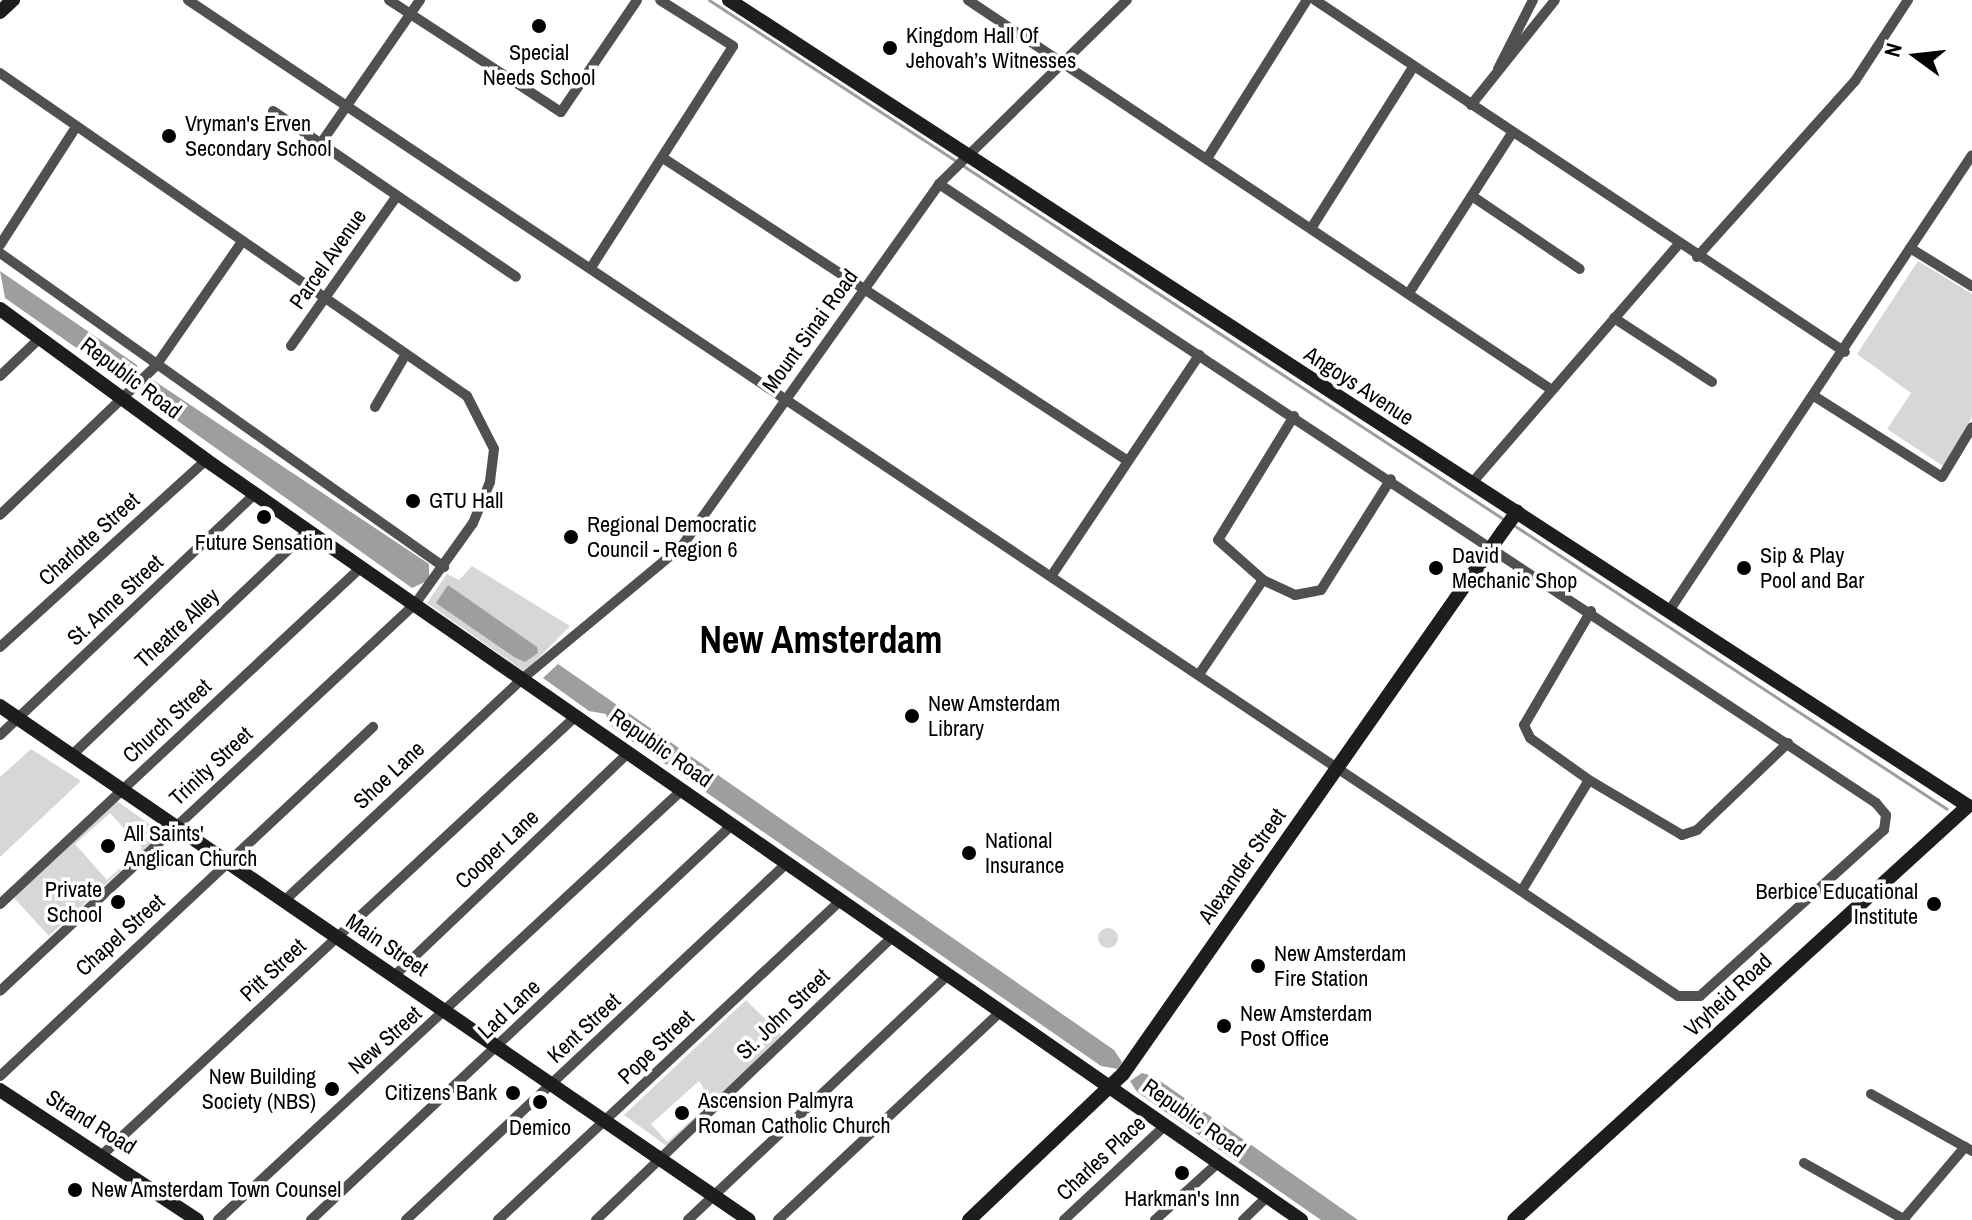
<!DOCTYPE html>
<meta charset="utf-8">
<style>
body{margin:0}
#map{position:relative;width:1972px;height:1220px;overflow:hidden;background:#fff;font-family:"Archivo Narrow",sans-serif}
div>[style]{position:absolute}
.green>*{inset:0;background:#d7d7d7}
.round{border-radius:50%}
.water>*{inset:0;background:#9e9e9e}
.stream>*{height:3px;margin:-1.5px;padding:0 1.5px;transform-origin:1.5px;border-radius:1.5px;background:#9e9e9e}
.street>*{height:10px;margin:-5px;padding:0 5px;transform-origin:5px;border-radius:5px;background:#505050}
.secondary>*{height:14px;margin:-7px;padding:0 7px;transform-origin:7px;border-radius:7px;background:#1d1d1d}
.secondary-bridge>*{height:14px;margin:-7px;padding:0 7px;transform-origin:7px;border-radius:7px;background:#1d1d1d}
.dots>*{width:22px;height:22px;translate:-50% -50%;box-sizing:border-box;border:4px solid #fff;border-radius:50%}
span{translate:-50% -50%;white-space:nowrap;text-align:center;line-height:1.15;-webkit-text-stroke:7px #fff;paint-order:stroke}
.poi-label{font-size:22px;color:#000}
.left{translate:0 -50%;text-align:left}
.right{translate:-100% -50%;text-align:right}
.street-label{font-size:22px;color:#000}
.town-label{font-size:38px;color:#000;font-weight:700}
.north{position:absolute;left:1876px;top:16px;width:80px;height:80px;-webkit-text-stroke:6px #fff;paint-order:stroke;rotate:285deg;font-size:22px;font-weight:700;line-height:32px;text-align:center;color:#000}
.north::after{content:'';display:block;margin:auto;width:28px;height:36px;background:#000;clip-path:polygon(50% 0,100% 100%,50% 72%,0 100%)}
</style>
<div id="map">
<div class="green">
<i style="clip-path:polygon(1918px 261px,1972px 294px,1972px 417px,1943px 466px,1887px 429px,1911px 393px,1857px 354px)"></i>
<i style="clip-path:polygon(472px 566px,570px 626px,525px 672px,427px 603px,447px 574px,459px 580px)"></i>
<i style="clip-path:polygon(31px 749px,81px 781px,0 857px,0 777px)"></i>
<i style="clip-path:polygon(evenodd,117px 801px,162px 833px,49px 936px,14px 898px,117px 801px,110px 813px,142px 848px,107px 880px,75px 844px,110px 813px)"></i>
<i class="round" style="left:1098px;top:928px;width:20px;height:20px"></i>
<i style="clip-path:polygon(evenodd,746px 1000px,783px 1037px,668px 1147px,624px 1115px,746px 1000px,699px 1081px,712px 1102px,667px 1142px,651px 1124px,699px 1081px)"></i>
</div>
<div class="water">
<i style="clip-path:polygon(0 271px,137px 365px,138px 374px,125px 382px,5px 298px)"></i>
<i style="clip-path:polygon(153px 380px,429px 564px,429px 580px,412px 588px,154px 404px,143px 395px)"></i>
<i style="clip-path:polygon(448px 585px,537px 647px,538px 653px,525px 662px,514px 657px,436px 603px)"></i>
<i style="clip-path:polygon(558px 664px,1114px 1050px,1122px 1062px,1118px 1069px,1101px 1066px,609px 725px,606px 714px,589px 711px,543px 678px)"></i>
<i style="clip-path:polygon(1142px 1073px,1153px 1076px,1358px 1220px,1321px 1220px,1137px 1092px,1130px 1081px)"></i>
</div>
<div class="stream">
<i style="left:709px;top:0;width:295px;rotate:33.1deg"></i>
<i style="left:962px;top:165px;width:649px;rotate:33.18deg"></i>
<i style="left:1515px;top:526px;width:516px;rotate:33.23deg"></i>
</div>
<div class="street">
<i style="left:188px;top:0;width:1792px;rotate:33.76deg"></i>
<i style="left:1678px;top:996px;width:22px"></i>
<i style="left:1700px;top:996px;width:248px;rotate:-42.1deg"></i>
<i style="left:1884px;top:830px;width:15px;rotate:-82deg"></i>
<i style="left:1886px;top:815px;width:16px;rotate:-130deg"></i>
<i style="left:1876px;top:803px;width:1123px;rotate:-146.55deg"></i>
<i style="left:389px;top:0;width:205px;rotate:33.1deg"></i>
<i style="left:561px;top:112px;width:135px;rotate:-55.8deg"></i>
<i style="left:968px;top:0;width:702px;rotate:33.74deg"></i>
<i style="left:1315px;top:0;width:636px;rotate:33.59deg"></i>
<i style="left:1498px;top:69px;width:77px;rotate:-63.1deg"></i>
<i style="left:0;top:73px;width:568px;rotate:34.67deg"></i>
<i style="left:467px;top:396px;width:59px;rotate:63deg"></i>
<i style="left:494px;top:449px;width:33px;rotate:97deg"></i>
<i style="left:490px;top:482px;width:44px;rotate:112.5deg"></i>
<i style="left:473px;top:523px;width:100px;rotate:125.6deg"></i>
<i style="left:415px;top:604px;width:567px;rotate:137deg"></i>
<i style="left:1471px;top:105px;width:134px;rotate:-51.3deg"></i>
<i style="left:273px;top:111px;width:294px;rotate:34.3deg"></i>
<i style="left:321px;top:143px;width:174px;rotate:-55.3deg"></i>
<i style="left:1208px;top:157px;width:186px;rotate:-57.8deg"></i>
<i style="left:663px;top:158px;width:555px;rotate:33.09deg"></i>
<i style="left:1472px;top:196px;width:130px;rotate:34.1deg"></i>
<i style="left:1312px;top:227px;width:189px;rotate:-57.7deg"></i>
<i style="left:0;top:245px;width:140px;rotate:-57.2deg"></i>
<i style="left:1910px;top:248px;width:73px;rotate:31.5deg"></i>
<i style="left:0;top:253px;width:544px;rotate:35.27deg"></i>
<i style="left:1697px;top:257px;width:237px;rotate:-48.1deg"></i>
<i style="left:1855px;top:81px;width:97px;rotate:-56.8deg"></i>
<i style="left:592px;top:266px;width:261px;rotate:-57.3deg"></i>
<i style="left:733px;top:46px;width:86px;rotate:-147.8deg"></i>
<i style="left:1409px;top:293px;width:190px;rotate:-57.2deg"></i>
<i style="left:1614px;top:318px;width:117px;rotate:33.1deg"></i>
<i style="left:291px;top:346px;width:184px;rotate:-54.8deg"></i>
<i style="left:0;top:376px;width:55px;rotate:-43.5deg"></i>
<i style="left:1814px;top:396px;width:151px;rotate:32.3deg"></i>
<i style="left:1942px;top:477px;width:58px;rotate:-59deg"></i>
<i style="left:375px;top:407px;width:61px;rotate:-59.7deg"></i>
<i style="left:1294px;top:416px;width:145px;rotate:121.5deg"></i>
<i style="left:1218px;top:540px;width:60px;rotate:41.6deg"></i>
<i style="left:1263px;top:580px;width:35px;rotate:25deg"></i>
<i style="left:1295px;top:595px;width:26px;rotate:-11deg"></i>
<i style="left:1321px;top:590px;width:131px;rotate:-57.8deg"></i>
<i style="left:1471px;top:484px;width:318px;rotate:-49.1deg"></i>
<i style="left:0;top:515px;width:214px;rotate:-43.7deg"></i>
<i style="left:155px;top:367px;width:152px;rotate:-55.2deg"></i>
<i style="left:1052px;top:575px;width:265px;rotate:-56.2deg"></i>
<i style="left:1591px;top:611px;width:132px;rotate:120.4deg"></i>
<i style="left:1524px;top:725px;width:14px;rotate:65deg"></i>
<i style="left:1530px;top:738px;width:72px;rotate:35.4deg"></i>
<i style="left:1589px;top:780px;width:108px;rotate:30.6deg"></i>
<i style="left:1682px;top:835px;width:16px;rotate:-18deg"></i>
<i style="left:1697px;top:830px;width:126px;rotate:-43.7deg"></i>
<i style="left:1669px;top:611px;width:547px;rotate:-56.4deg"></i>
<i style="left:0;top:647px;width:278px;rotate:-42.2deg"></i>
<i style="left:1200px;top:673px;width:112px;rotate:-55.9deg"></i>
<i style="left:0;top:735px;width:352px;rotate:-43.4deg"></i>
<i style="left:72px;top:755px;width:327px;rotate:-43.5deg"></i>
<i style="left:1524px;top:887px;width:125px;rotate:-58.7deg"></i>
<i style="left:284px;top:901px;width:325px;rotate:-43deg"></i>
<i style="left:522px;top:679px;width:208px;rotate:-39.7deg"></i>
<i style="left:682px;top:546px;width:444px;rotate:-54.6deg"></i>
<i style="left:939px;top:184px;width:263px;rotate:-44.4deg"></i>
<i style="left:0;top:904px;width:495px;rotate:-43deg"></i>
<i style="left:394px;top:976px;width:325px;rotate:-43.6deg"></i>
<i style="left:0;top:1076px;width:511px;rotate:-43.1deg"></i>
<i style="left:1871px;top:1094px;width:116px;rotate:29.4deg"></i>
<i style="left:102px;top:1155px;width:646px;rotate:-42.8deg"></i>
<i style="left:1804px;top:1163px;width:116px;rotate:29.4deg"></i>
<i style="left:218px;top:1220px;width:633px;rotate:-42.82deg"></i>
<i style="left:311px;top:1220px;width:577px;rotate:-43.18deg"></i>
<i style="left:406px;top:1220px;width:522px;rotate:-43.14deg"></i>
<i style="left:498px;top:1220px;width:469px;rotate:-43deg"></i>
<i style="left:596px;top:1220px;width:411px;rotate:-43.7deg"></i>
<i style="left:688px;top:1220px;width:357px;rotate:-43.3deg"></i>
<i style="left:778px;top:1220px;width:306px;rotate:-43.1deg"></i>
<i style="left:1064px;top:1220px;width:139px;rotate:-43deg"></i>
<i style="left:1155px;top:1220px;width:86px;rotate:-42.2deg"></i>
<i style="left:1243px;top:1220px;width:33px;rotate:-44deg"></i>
<i style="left:1903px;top:1220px;width:96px;rotate:-49.7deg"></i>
</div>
<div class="secondary">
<i style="left:729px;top:0;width:1478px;rotate:33.04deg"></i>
<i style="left:1968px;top:806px;width:614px;rotate:137.64deg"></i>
<i style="left:0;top:12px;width:18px;rotate:-43deg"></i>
<i style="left:0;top:309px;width:255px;rotate:36.2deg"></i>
<i style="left:206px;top:460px;width:1333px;rotate:34.76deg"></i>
<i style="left:0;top:706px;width:908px;rotate:34.46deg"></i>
<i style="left:0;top:1090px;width:236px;rotate:33.4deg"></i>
<i style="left:969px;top:1220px;width:212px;rotate:-43.5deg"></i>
<i style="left:1123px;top:1074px;width:663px;rotate:-55.02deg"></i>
</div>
<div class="secondary-bridge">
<i style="left:1503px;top:531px;width:24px;rotate:-54deg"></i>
</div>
<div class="dots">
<i style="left:539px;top:26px;background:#000"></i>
<i style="left:890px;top:48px;background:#000"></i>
<i style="left:169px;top:136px;background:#000"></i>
<i style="left:413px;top:501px;background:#000"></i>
<i style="left:264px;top:517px;background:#000"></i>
<i style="left:571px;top:537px;background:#000"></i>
<i style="left:1436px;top:568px;background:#000"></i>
<i style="left:1744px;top:568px;background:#000"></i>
<i style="left:912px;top:716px;background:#000"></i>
<i style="left:108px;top:846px;background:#000"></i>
<i style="left:969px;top:853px;background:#000"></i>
<i style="left:118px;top:902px;background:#000"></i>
<i style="left:1934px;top:904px;background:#000"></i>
<i style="left:1258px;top:966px;background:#000"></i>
<i style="left:1224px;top:1026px;background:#000"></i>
<i style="left:332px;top:1089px;background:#000"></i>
<i style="left:513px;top:1093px;background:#000"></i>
<i style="left:540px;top:1102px;background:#000"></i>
<i style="left:682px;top:1113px;background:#000"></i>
<i style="left:1182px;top:1173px;background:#000"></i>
<i style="left:75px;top:1190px;background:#000"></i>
</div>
<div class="poi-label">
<span class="left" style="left:906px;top:48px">Kingdom Hall Of<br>Jehovah’s Witnesses</span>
<span style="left:539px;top:65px">Special<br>Needs School</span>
<span class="left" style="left:185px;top:136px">Vryman's Erven<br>Secondary School</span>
<span class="left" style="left:429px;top:501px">GTU Hall</span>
<span class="left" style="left:587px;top:537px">Regional Democratic<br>Council - Region 6</span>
<span style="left:264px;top:543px">Future Sensation</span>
<span class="left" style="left:1452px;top:568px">David<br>Mechanic Shop</span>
<span class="left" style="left:1760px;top:568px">Sip &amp; Play<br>Pool and Bar</span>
<span class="left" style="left:928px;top:716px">New Amsterdam<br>Library</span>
<span class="left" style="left:124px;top:846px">All Saints'<br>Anglican Church</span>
<span class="left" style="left:985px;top:853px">National<br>Insurance</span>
<span class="right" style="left:102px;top:902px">Private<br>School</span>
<span class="right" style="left:1918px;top:904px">Berbice Educational<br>Institute</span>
<span class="left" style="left:1274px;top:966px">New Amsterdam<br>Fire Station</span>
<span class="left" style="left:1240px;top:1026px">New Amsterdam<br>Post Office</span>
<span class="right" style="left:316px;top:1089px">New Building<br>Society (NBS)</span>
<span class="right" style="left:497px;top:1093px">Citizens Bank</span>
<span class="left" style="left:698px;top:1113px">Ascension Palmyra<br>Roman Catholic Church</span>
<span style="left:540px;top:1128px">Demico</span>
<span class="left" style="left:91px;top:1190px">New Amsterdam Town Counsel</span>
<span style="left:1182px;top:1199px">Harkman's Inn</span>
</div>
<div class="street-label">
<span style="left:328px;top:259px;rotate:-55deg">Parcel Avenue</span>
<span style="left:810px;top:331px;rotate:-54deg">Mount Sinai Road</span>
<span style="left:131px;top:378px;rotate:37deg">Republic Road</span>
<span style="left:1359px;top:386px;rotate:33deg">Angoys Avenue</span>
<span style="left:89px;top:539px;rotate:-42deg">Charlotte Street</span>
<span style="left:115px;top:600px;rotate:-43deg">St. Anne Street</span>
<span style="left:177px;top:628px;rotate:-43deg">Theatre Alley</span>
<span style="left:167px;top:721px;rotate:-43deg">Church Street</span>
<span style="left:661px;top:748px;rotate:35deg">Republic Road</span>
<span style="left:211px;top:766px;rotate:-43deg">Trinity Street</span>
<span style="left:389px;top:775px;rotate:-43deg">Shoe Lane</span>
<span style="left:497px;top:849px;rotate:-43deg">Cooper Lane</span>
<span style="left:1242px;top:866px;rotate:-55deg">Alexander Street</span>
<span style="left:120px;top:935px;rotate:-42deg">Chapel Street</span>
<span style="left:387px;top:945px;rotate:34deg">Main Street</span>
<span style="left:273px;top:970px;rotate:-43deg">Pitt Street</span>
<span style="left:1728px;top:995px;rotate:-43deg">Vryheid Road</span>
<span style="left:509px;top:1009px;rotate:-43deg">Lad Lane</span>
<span style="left:783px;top:1014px;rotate:-44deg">St. John Street</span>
<span style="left:584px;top:1028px;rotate:-43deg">Kent Street</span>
<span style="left:385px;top:1040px;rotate:-42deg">New Street</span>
<span style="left:656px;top:1047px;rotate:-44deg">Pope Street</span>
<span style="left:1194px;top:1118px;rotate:35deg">Republic Road</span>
<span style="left:91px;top:1122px;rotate:32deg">Strand Road</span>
<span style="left:1101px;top:1158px;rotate:-43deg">Charles Place</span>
</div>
<div class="town-label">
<span style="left:821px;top:640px">New Amsterdam</span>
</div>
<div class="north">N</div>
</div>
